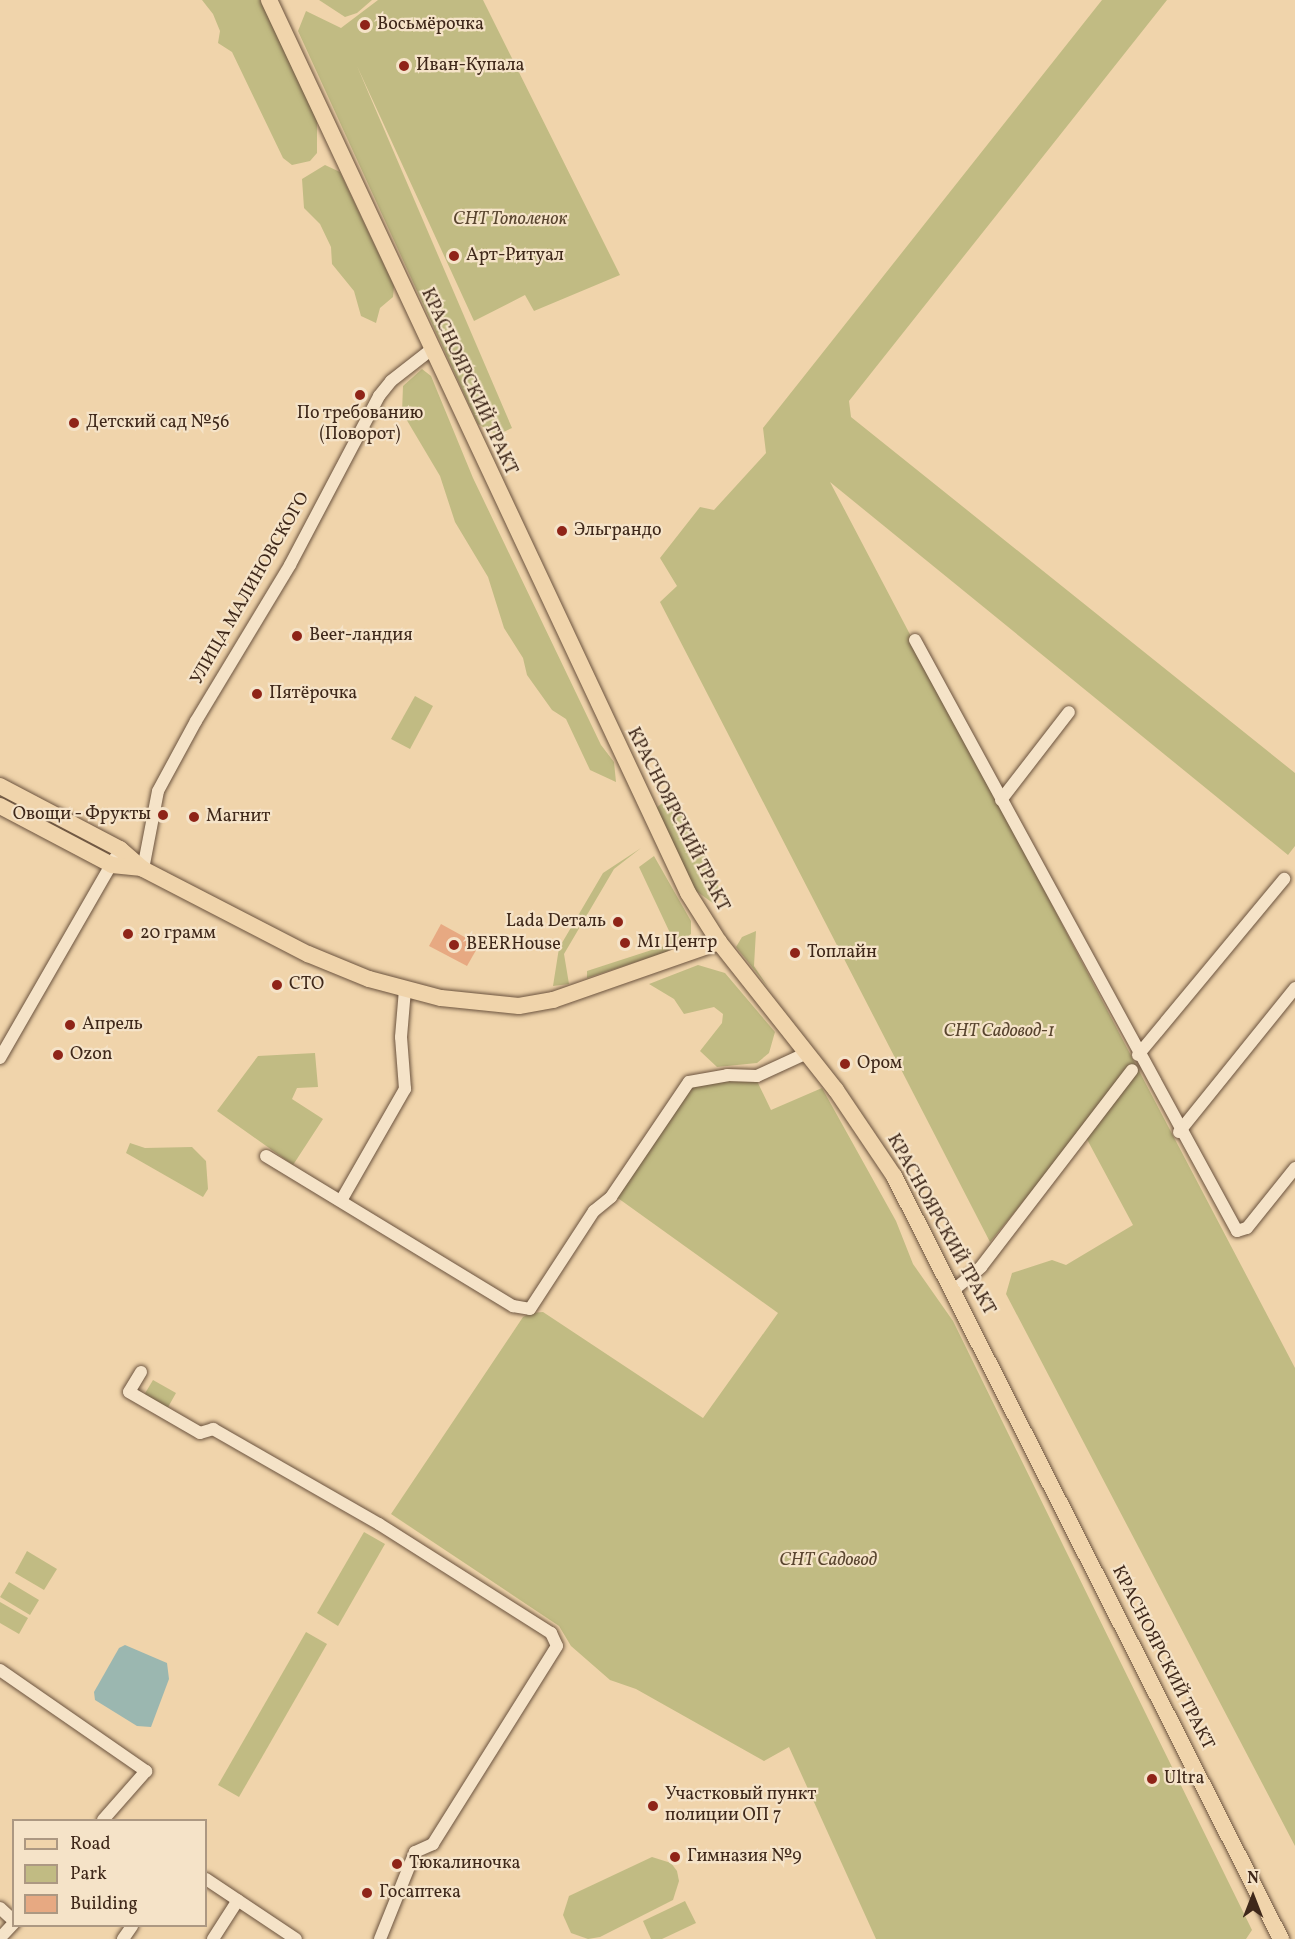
<!DOCTYPE html>
<meta charset="utf-8">
<style>
body{margin:0}
#map{position:relative;width:1295px;height:1939px;overflow:hidden;background:#f0d4ab;font-family:Vollkorn,serif}
div>[style]{position:absolute}
.green>*{inset:0;background:#c1bb83}
.water>*{inset:0;background:#9bb7b0}
.building>*{inset:0;background:#e7a982}
.roads{filter:drop-shadow(0 0 2px #6b533e) drop-shadow(0 0 2px #6b533e)}
.minor>*{height:12px;margin:-6px;padding:0 6px;transform-origin:6px;border-radius:6px;background:#f5e3c8}
.major>*{height:16px;margin:-8px;padding:0 8px;transform-origin:8px;border-radius:8px;background:#f0d4ab}
.dots>*{width:16px;height:16px;translate:-50% -50%;box-sizing:border-box;border:3px solid #f5e3c8;border-radius:50%}
span{translate:-50% -50%;white-space:nowrap;text-align:center;line-height:1.15;-webkit-text-stroke:4.5px #f5e3c8;paint-order:stroke}
.poi-label{font-size:18px;color:#3f281a}
.left{translate:0 -50%;text-align:left}
.right{translate:-100% -50%;text-align:right}
.park-label{font-size:18px;color:#59452f;font-style:italic}
.street-label{font-size:18px;color:#3f281a}
.legend{position:absolute;left:12px;top:1819px;width:195px;height:108px;box-sizing:border-box;background:#f5e3c8;border:2px solid #ac9882;margin:0;padding:8px 10px;list-style:none;font-size:18px;color:#3f281a}
.legend li{display:flex;align-items:center;gap:12px;height:30px}
.legend b{width:30px;border:2px solid #ac9882}
.north{position:absolute;left:1223px;top:1867px;width:60px;height:60px;-webkit-text-stroke:4px #f5e3c8;paint-order:stroke;rotate:0deg;font-size:16px;font-weight:700;line-height:24px;text-align:center;color:#3f281a}
.north::after{content:'';display:block;margin:auto;width:21px;height:27px;background:#3f281a;clip-path:polygon(50% 0,100% 100%,50% 72%,0 100%)}
</style>
<div id="map">
<div class="green">
<i style="clip-path:polygon(202px 0,260px 0,317px 120px,317px 153px,310px 161px,292px 165px,283px 158px,232px 52px,218px 43px,220px 31px,213px 14px)"></i>
<i style="clip-path:polygon(319px 0,372px 0,357px 13px,345px 17px)"></i>
<i style="clip-path:polygon(378px 0,483px 0,620px 275px,534px 311px,525px 295px,474px 321px,357px 66px,512px 428px,497px 435px,478px 424px,298px 31px,306px 11px,341px 28px)"></i>
<i style="clip-path:polygon(1102px 0,1167px 0,849px 401px,851px 417px,1295px 773px,1295px 846px,1288px 855px,830px 482px,1295px 1368px,1295px 1846px,1006px 1294px,1012px 1273px,1052px 1260px,1066px 1265px,1133px 1225px,1082px 1130px,990px 1242px,660px 602px,677px 586px,660px 558px,700px 507px,714px 510px,766px 453px,763px 428px)"></i>
<i style="clip-path:polygon(325px 165px,340px 172px,394px 286px,393px 297px,380px 308px,376px 323px,361px 316px,354px 291px,332px 264px,331px 247px,320px 224px,304px 208px,302px 179px)"></i>
<i style="clip-path:polygon(422px 369px,431px 376px,473px 478px,601px 745px,614px 762px,616px 782px,590px 770px,566px 719px,552px 710px,527px 675px,523px 658px,504px 628px,488px 577px,455px 522px,440px 476px,402px 412px,403px 386px)"></i>
<i style="clip-path:polygon(415px 696px,433px 706px,410px 749px,391px 739px)"></i>
<i style="clip-path:polygon(667px 799px,676px 802px,695px 831px,718px 884px,720px 897px,714px 904px,691px 887px,655px 809px)"></i>
<i style="clip-path:polygon(641px 848px,614px 869px,564px 954px,569px 984px,553px 986px,559px 948px,603px 873px)"></i>
<i style="clip-path:polygon(654px 856px,691px 921px,691px 934px,666px 952px,587px 978px,587px 971px,667px 945px,670px 933px,639px 867px)"></i>
<i style="clip-path:polygon(756px 931px,754px 966px,768px 987px,736px 947px,742px 937px)"></i>
<i style="clip-path:polygon(698px 965px,725px 973px,775px 1032px,769px 1053px,757px 1063px,717px 1067px,700px 1051px,722px 1023px,723px 1014px,714px 1007px,684px 1014px,674px 999px,649px 984px)"></i>
<i style="clip-path:polygon(315px 1053px,318px 1087px,297px 1088px,292px 1099px,323px 1119px,293px 1165px,217px 1111px,258px 1056px)"></i>
<i style="clip-path:polygon(717px 1078px,757px 1081px,771px 1110px,822px 1088px,896px 1221px,913px 1264px,953px 1321px,1252px 1930px,1246px 1939px,876px 1939px,789px 1747px,764px 1761px,636px 1689px,610px 1680px,571px 1646px,559px 1626px,391px 1514px,523px 1317px,531px 1313px,543px 1312px,703px 1418px,778px 1313px,615px 1196px,693px 1082px)"></i>
<i style="clip-path:polygon(130px 1143px,145px 1148px,192px 1147px,206px 1161px,208px 1189px,203px 1197px,126px 1153px)"></i>
<i style="clip-path:polygon(153px 1380px,176px 1393px,167px 1409px,144px 1395px)"></i>
<i style="clip-path:polygon(364px 1532px,385px 1544px,338px 1626px,317px 1613px)"></i>
<i style="clip-path:polygon(27px 1551px,57px 1569px,44px 1590px,15px 1573px)"></i>
<i style="clip-path:polygon(9px 1582px,39px 1600px,30px 1615px,0 1597px)"></i>
<i style="clip-path:polygon(0 1602px,28px 1618px,19px 1634px,0 1623px)"></i>
<i style="clip-path:polygon(306px 1632px,327px 1644px,239px 1797px,218px 1785px)"></i>
<i style="clip-path:polygon(652px 1857px,671px 1863px,677px 1871px,679px 1881px,673px 1900px,600px 1937px,588px 1939px,571px 1933px,563px 1915px,569px 1896px)"></i>
<i style="clip-path:polygon(685px 1901px,696px 1923px,662px 1939px,651px 1939px,643px 1921px)"></i>
</div>
<div class="water">
<i style="clip-path:polygon(125px 1645px,167px 1663px,169px 1679px,151px 1727px,137px 1726px,95px 1700px,94px 1692px,119px 1648px)"></i>
</div>
<div class="building">
<i style="clip-path:polygon(441px 924px,479px 945px,467px 966px,429px 946px)"></i>
</div>
<div class="roads">
<div class="minor">
<i style="left:915px;top:640px;width:673px;rotate:61.42deg"></i>
<i style="left:1237px;top:1231px;width:10px;rotate:-17deg"></i>
<i style="left:1247px;top:1228px;width:77px;rotate:-51.3deg"></i>
<i style="left:1001px;top:800px;width:111px;rotate:-52.3deg"></i>
<i style="left:143px;top:869px;width:79px;rotate:-79.1deg"></i>
<i style="left:158px;top:791px;width:80px;rotate:-61.5deg"></i>
<i style="left:196px;top:721px;width:182px;rotate:-58.9deg"></i>
<i style="left:290px;top:565px;width:191px;rotate:-62.2deg"></i>
<i style="left:379px;top:396px;width:19px;rotate:-51deg"></i>
<i style="left:391px;top:381px;width:52px;rotate:-38deg"></i>
<i style="left:1138px;top:1055px;width:229px;rotate:-50.3deg"></i>
<i style="left:0;top:1058px;width:231px;rotate:-60.1deg"></i>
<i style="left:1179px;top:1132px;width:185px;rotate:-51.1deg"></i>
<i style="left:266px;top:1156px;width:289px;rotate:31.3deg"></i>
<i style="left:513px;top:1306px;width:17px;rotate:10deg"></i>
<i style="left:530px;top:1309px;width:117px;rotate:-56.9deg"></i>
<i style="left:594px;top:1211px;width:22px;rotate:-39deg"></i>
<i style="left:611px;top:1197px;width:139px;rotate:-55.9deg"></i>
<i style="left:689px;top:1082px;width:39px;rotate:-10deg"></i>
<i style="left:727px;top:1075px;width:30px;rotate:2deg"></i>
<i style="left:757px;top:1076px;width:55px;rotate:-24.7deg"></i>
<i style="left:342px;top:1199px;width:127px;rotate:-60.2deg"></i>
<i style="left:405px;top:1089px;width:52px;rotate:-94.4deg"></i>
<i style="left:401px;top:1037px;width:48px;rotate:-85.2deg"></i>
<i style="left:955px;top:1289px;width:34px;rotate:-40deg"></i>
<i style="left:981px;top:1267px;width:248px;rotate:-52.5deg"></i>
<i style="left:141px;top:1372px;width:23px;rotate:121deg"></i>
<i style="left:129px;top:1392px;width:82px;rotate:30deg"></i>
<i style="left:200px;top:1433px;width:14px;rotate:-17deg"></i>
<i style="left:213px;top:1429px;width:191px;rotate:29.8deg"></i>
<i style="left:379px;top:1524px;width:204px;rotate:32.4deg"></i>
<i style="left:551px;top:1633px;width:14px;rotate:65deg"></i>
<i style="left:557px;top:1646px;width:234px;rotate:122.1deg"></i>
<i style="left:433px;top:1844px;width:20px;rotate:156deg"></i>
<i style="left:415px;top:1852px;width:94px;rotate:111.9deg"></i>
<i style="left:0;top:1670px;width:178px;rotate:34.7deg"></i>
<i style="left:146px;top:1771px;width:65px;rotate:131.3deg"></i>
<i style="left:206px;top:1879px;width:108px;rotate:33.7deg"></i>
<i style="left:0;top:1908px;width:19px;rotate:43deg"></i>
<i style="left:0;top:1938px;width:21px;rotate:-47deg"></i>
<i style="left:123px;top:1939px;width:16px;rotate:-55deg"></i>
<i style="left:213px;top:1939px;width:46px;rotate:-57.3deg"></i>
</div>
<div class="major">
<i style="left:269px;top:0;width:986px;rotate:64.86deg"></i>
<i style="left:688px;top:893px;width:58px;rotate:57.7deg"></i>
<i style="left:719px;top:942px;width:189px;rotate:51.7deg"></i>
<i style="left:836px;top:1090px;width:104px;rotate:56deg"></i>
<i style="left:894px;top:1176px;width:856px;rotate:63.11deg"></i>
<i style="left:0;top:786px;width:136px;rotate:27.7deg"></i>
<i style="left:120px;top:849px;width:30px;rotate:41deg"></i>
<i style="left:143px;top:869px;width:186px;rotate:27.3deg"></i>
<i style="left:308px;top:954px;width:66px;rotate:22.3deg"></i>
<i style="left:369px;top:979px;width:74px;rotate:14.8deg"></i>
<i style="left:441px;top:998px;width:78px;rotate:5.9deg"></i>
<i style="left:519px;top:1006px;width:35px;rotate:-10deg"></i>
<i style="left:553px;top:1000px;width:176px;rotate:-19.3deg"></i>
<i style="left:0;top:806px;width:127px;rotate:27.8deg"></i>
<i style="left:112px;top:865px;width:30px;rotate:6deg"></i>
</div>
</div>
<div class="dots">
<i style="left:365px;top:25px;background:#8f2418"></i>
<i style="left:404px;top:66px;background:#8f2418"></i>
<i style="left:454px;top:256px;background:#8f2418"></i>
<i style="left:360px;top:395px;background:#8f2418"></i>
<i style="left:74px;top:423px;background:#8f2418"></i>
<i style="left:562px;top:531px;background:#8f2418"></i>
<i style="left:297px;top:636px;background:#8f2418"></i>
<i style="left:257px;top:694px;background:#8f2418"></i>
<i style="left:163px;top:815px;background:#8f2418"></i>
<i style="left:194px;top:817px;background:#8f2418"></i>
<i style="left:618px;top:922px;background:#8f2418"></i>
<i style="left:128px;top:934px;background:#8f2418"></i>
<i style="left:625px;top:943px;background:#8f2418"></i>
<i style="left:454px;top:945px;background:#8f2418"></i>
<i style="left:795px;top:953px;background:#8f2418"></i>
<i style="left:277px;top:985px;background:#8f2418"></i>
<i style="left:70px;top:1025px;background:#8f2418"></i>
<i style="left:58px;top:1055px;background:#8f2418"></i>
<i style="left:845px;top:1064px;background:#8f2418"></i>
<i style="left:1152px;top:1779px;background:#8f2418"></i>
<i style="left:653px;top:1806px;background:#8f2418"></i>
<i style="left:675px;top:1857px;background:#8f2418"></i>
<i style="left:397px;top:1864px;background:#8f2418"></i>
<i style="left:367px;top:1893px;background:#8f2418"></i>
</div>
<div class="poi-label">
<span class="left" style="left:377px;top:25px">Восьмёрочка</span>
<span class="left" style="left:416px;top:66px">Иван-Купала</span>
<span class="left" style="left:466px;top:256px">Арт-Ритуал</span>
<span style="left:360px;top:425px">По требованию<br>(Поворот)</span>
<span class="left" style="left:86px;top:423px">Детский сад №56</span>
<span class="left" style="left:574px;top:531px">Эльграндо</span>
<span class="left" style="left:309px;top:636px">Beer-ландия</span>
<span class="left" style="left:269px;top:694px">Пятёрочка</span>
<span class="right" style="left:151px;top:815px">Овощи - Фрукты</span>
<span class="left" style="left:206px;top:817px">Магнит</span>
<span class="right" style="left:606px;top:922px">Lada Dеталь</span>
<span class="left" style="left:140px;top:934px">20 грамм</span>
<span class="left" style="left:637px;top:943px">М1 Центр</span>
<span class="left" style="left:466px;top:945px">BEERHouse</span>
<span class="left" style="left:807px;top:953px">Топлайн</span>
<span class="left" style="left:289px;top:985px">СТО</span>
<span class="left" style="left:82px;top:1025px">Апрель</span>
<span class="left" style="left:70px;top:1055px">Ozon</span>
<span class="left" style="left:857px;top:1064px">Ором</span>
<span class="left" style="left:1164px;top:1779px">Ultra</span>
<span class="left" style="left:665px;top:1806px">Участковый пункт<br>полиции ОП 7</span>
<span class="left" style="left:687px;top:1857px">Гимназия №9</span>
<span class="left" style="left:409px;top:1864px">Тюкалиночка</span>
<span class="left" style="left:379px;top:1893px">Госаптека</span>
</div>
<div class="park-label">
<span style="left:510px;top:220px">СНТ Тополенок</span>
<span style="left:999px;top:1032px">СНТ Садовод-1</span>
<span style="left:828px;top:1561px">СНТ Садовод</span>
</div>
<div class="street-label">
<span style="left:468px;top:382px;rotate:65deg">КРАСНОЯРСКИЙ ТРАКТ</span>
<span style="left:251px;top:589px;rotate:-60deg">УЛИЦА МАЛИНОВСКОГО</span>
<span style="left:677px;top:820px;rotate:63deg">КРАСНОЯРСКИЙ ТРАКТ</span>
<span style="left:940px;top:1225px;rotate:61deg">КРАСНОЯРСКИЙ ТРАКТ</span>
<span style="left:1162px;top:1658px;rotate:63deg">КРАСНОЯРСКИЙ ТРАКТ</span>
</div>
<ul class="legend">
<li><b style="height:8px;background:#f0d4ab"></b>Road</li>
<li><b style="height:16px;background:#c1bb83"></b>Park</li>
<li><b style="height:16px;background:#e7a982"></b>Building</li>
</ul>
<div class="north">N</div>
</div>
